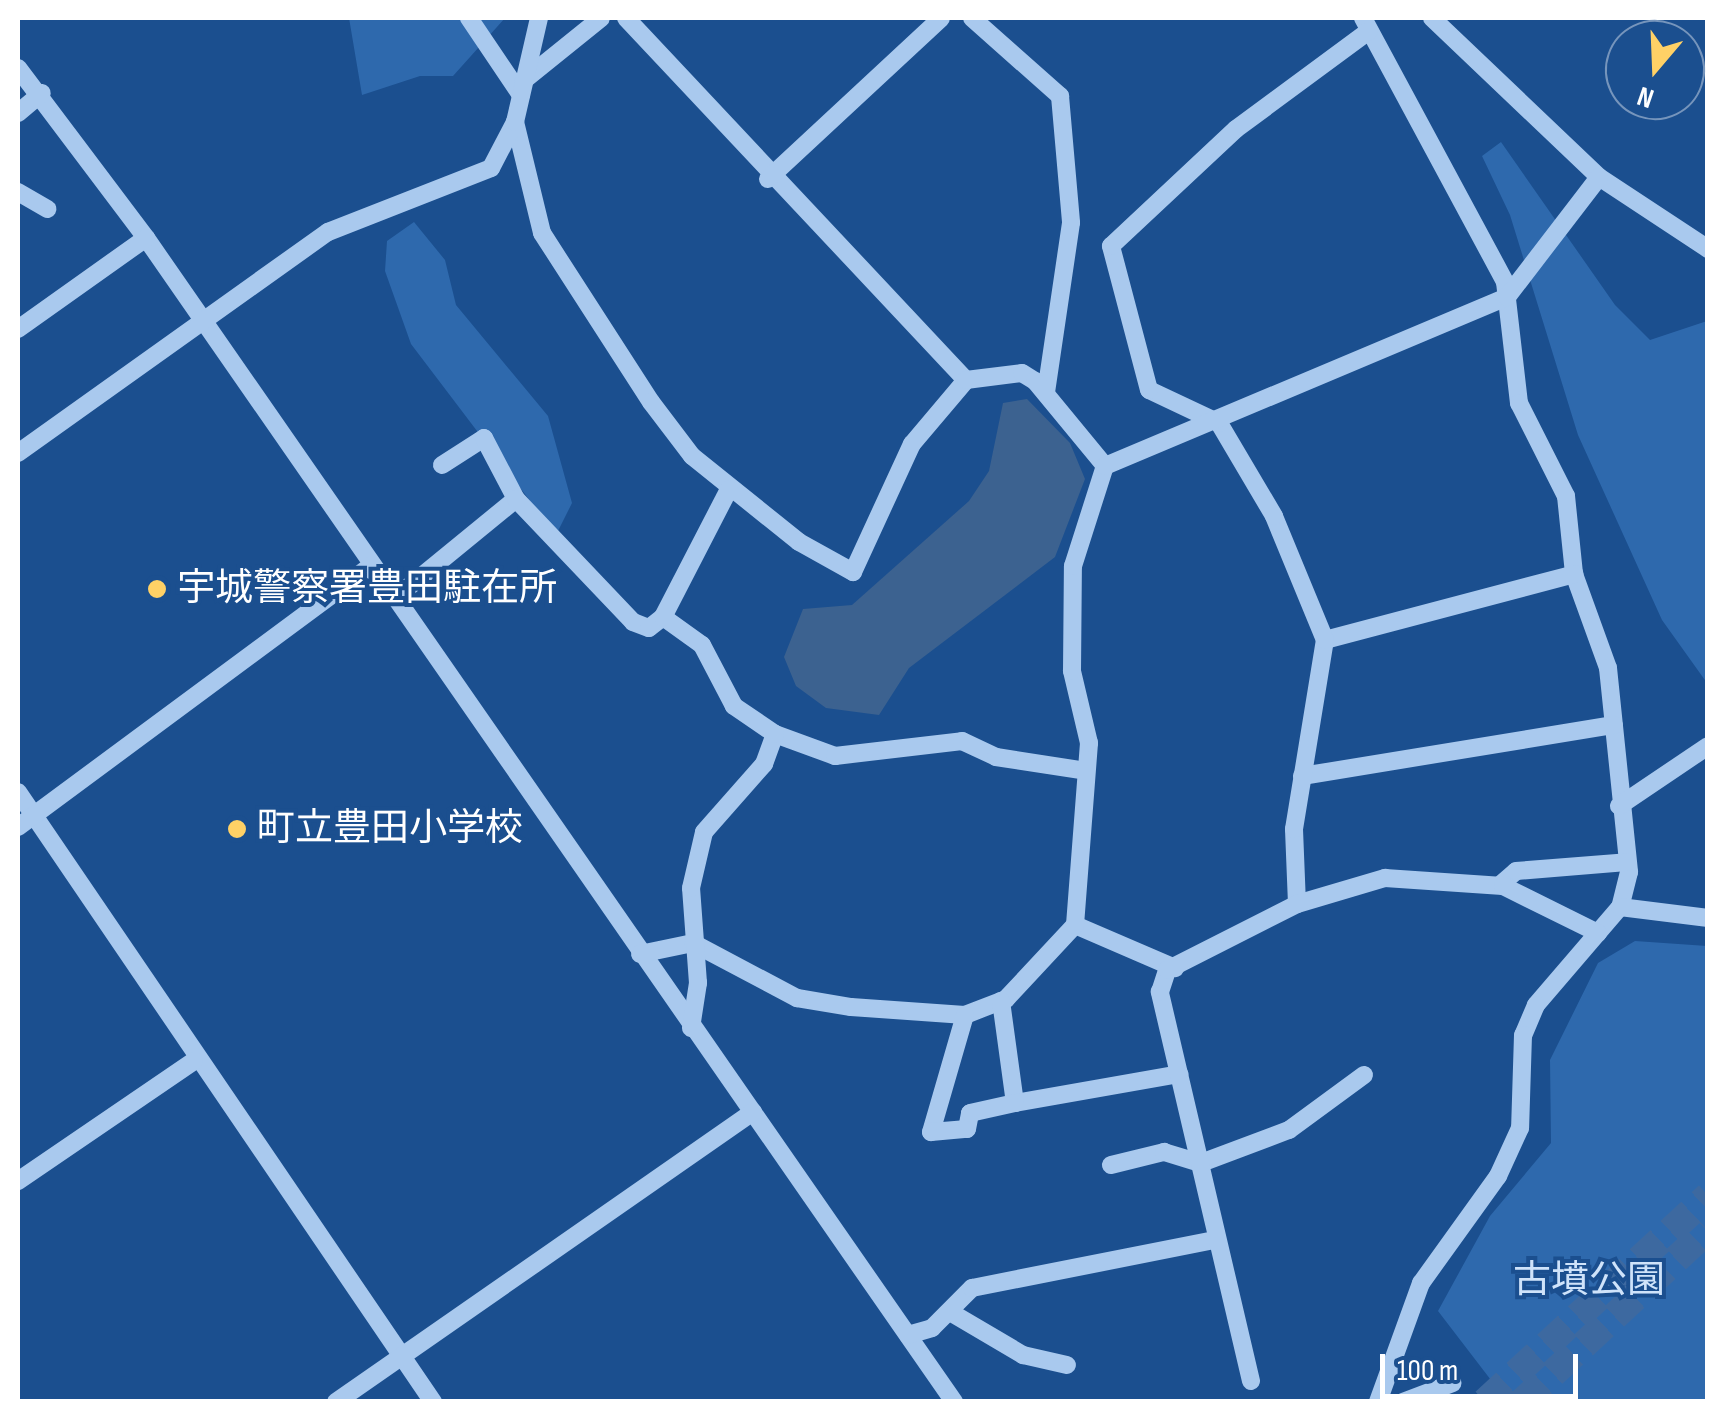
<!DOCTYPE html>
<meta charset="utf-8">
<style>
body{margin:0}
#map{position:relative;width:1725px;height:1419px;overflow:hidden;background:#1b4f8f;font-family:"Sofia Sans Condensed","Noto Sans JP",sans-serif}
div>[style]{position:absolute}
.green>*{inset:0;background:#2e69ad}
.water>*{inset:0;background:#3c6290}
.highway-tunnel>*{height:28px;margin-top:-14px;transform-origin:0;background:repeating-linear-gradient(90deg,#3d69a0 0 28px,transparent 0 42px)}
.minor>*{height:18px;margin:-9px;padding:0 9px;transform-origin:9px;border-radius:9px;background:#a9c9ee}
.dots>*{width:28px;height:28px;translate:-50% -50%;box-sizing:border-box;border:5px solid #1b4f8f;border-radius:50%}
span{translate:-50% -50%;white-space:nowrap;text-align:center;line-height:1.15;-webkit-text-stroke:8px #1b4f8f;paint-order:stroke}
.poi-label{font-size:38px;color:#fff}
.left{translate:0 -50%;text-align:left}
.park-label{font-size:38px;color:#cfe3fa}
.frame{position:absolute;inset:0;border:20px solid #fff;pointer-events:none}
.north{position:absolute;left:1605px;top:20px;width:100px;height:100px;box-sizing:border-box;background:#1b4f8f;border:2px solid #7695bc;border-radius:50%;rotate:199deg;font-size:28px;font-weight:700;line-height:40px;text-align:center;color:#fff}
.north::after{content:'';display:block;margin:auto;width:35px;height:45px;background:#ffd166;clip-path:polygon(50% 0,100% 100%,50% 72%,0 100%)}
.scale{position:absolute;left:1380px;top:1354px;width:198px;height:45px;box-sizing:border-box;border:5px solid #fff;border-top:0;padding-left:12px;font-size:30px;line-height:35px;white-space:nowrap;color:#fff;-webkit-text-stroke:8px #1b4f8f;paint-order:stroke}
</style>
<div id="map">
<div class="green">
<i style="clip-path:polygon(349px 18px,505px 18px,453px 76px,420px 76px,362px 95px)"></i>
<i style="clip-path:polygon(1501px 142px,1615px 305px,1650px 340px,1707px 321px,1707px 683px,1662px 620px,1578px 435px,1510px 215px,1482px 156px)"></i>
<i style="clip-path:polygon(414px 222px,445px 260px,456px 305px,548px 416px,572px 503px,556px 535px,411px 344px,385px 271px,387px 241px)"></i>
<i style="clip-path:polygon(1635px 941px,1707px 946px,1707px 1401px,1507px 1401px,1438px 1311px,1490px 1216px,1551px 1143px,1550px 1060px,1598px 963px)"></i>
</div>
<div class="water">
<i style="clip-path:polygon(1027px 399px,1070px 443px,1085px 479px,1055px 557px,909px 668px,879px 715px,826px 708px,796px 686px,784px 657px,803px 609px,852px 605px,969px 501px,989px 471px,1003px 403px)"></i>
</div>
<div class="highway-tunnel">
<i style="left:1485px;top:1402px;width:304px;rotate:-42.7deg"></i>
<i style="left:1522px;top:1402px;width:253px;rotate:-42.8deg"></i>
</div>
<div class="minor">
<i style="left:469px;top:18px;width:93px;rotate:56deg"></i>
<i style="left:626px;top:18px;width:497px;rotate:46.8deg"></i>
<i style="left:972px;top:18px;width:118px;rotate:41.6deg"></i>
<i style="left:1060px;top:96px;width:127px;rotate:85deg"></i>
<i style="left:1071px;top:223px;width:171px;rotate:98.4deg"></i>
<i style="left:1363px;top:18px;width:300px;rotate:61.7deg"></i>
<i style="left:1505px;top:282px;width:122px;rotate:83.4deg"></i>
<i style="left:1519px;top:403px;width:104px;rotate:63.2deg"></i>
<i style="left:1566px;top:496px;width:78px;rotate:84.1deg"></i>
<i style="left:1574px;top:574px;width:100px;rotate:70.1deg"></i>
<i style="left:1608px;top:668px;width:205px;rotate:84.1deg"></i>
<i style="left:1629px;top:872px;width:36px;rotate:104deg"></i>
<i style="left:1620px;top:907px;width:129px;rotate:130.6deg"></i>
<i style="left:1536px;top:1005px;width:33px;rotate:113deg"></i>
<i style="left:1523px;top:1035px;width:93px;rotate:91.8deg"></i>
<i style="left:1520px;top:1128px;width:53px;rotate:114.6deg"></i>
<i style="left:1498px;top:1176px;width:132px;rotate:125.7deg"></i>
<i style="left:1421px;top:1283px;width:127px;rotate:109.9deg"></i>
<i style="left:1432px;top:18px;width:231px;rotate:43.6deg"></i>
<i style="left:1599px;top:177px;width:131px;rotate:33.4deg"></i>
<i style="left:18px;top:68px;width:213px;rotate:53deg"></i>
<i style="left:146px;top:238px;width:1417px;rotate:55.23deg"></i>
<i style="left:523px;top:81px;width:100px;rotate:-38.9deg"></i>
<i style="left:18px;top:113px;width:31px;rotate:-40deg"></i>
<i style="left:515px;top:122px;width:114px;rotate:76.3deg"></i>
<i style="left:542px;top:233px;width:201px;rotate:57.2deg"></i>
<i style="left:651px;top:402px;width:68px;rotate:52.8deg"></i>
<i style="left:692px;top:456px;width:137px;rotate:38.8deg"></i>
<i style="left:799px;top:542px;width:62px;rotate:29.1deg"></i>
<i style="left:853px;top:572px;width:141px;rotate:-65.3deg"></i>
<i style="left:912px;top:444px;width:84px;rotate:-49.8deg"></i>
<i style="left:966px;top:380px;width:56px;rotate:-7.1deg"></i>
<i style="left:1022px;top:373px;width:15px;rotate:32deg"></i>
<i style="left:1035px;top:381px;width:110px;rotate:50.5deg"></i>
<i style="left:768px;top:179px;width:236px;rotate:-42.9deg"></i>
<i style="left:18px;top:192px;width:34px;rotate:30deg"></i>
<i style="left:18px;top:329px;width:157px;rotate:-35.4deg"></i>
<i style="left:18px;top:453px;width:381px;rotate:-35.5deg"></i>
<i style="left:328px;top:232px;width:175px;rotate:-21.4deg"></i>
<i style="left:491px;top:168px;width:52px;rotate:-62.4deg"></i>
<i style="left:515px;top:122px;width:107px;rotate:-77deg"></i>
<i style="left:442px;top:465px;width:50px;rotate:-32.7deg"></i>
<i style="left:484px;top:438px;width:69px;rotate:62.3deg"></i>
<i style="left:395px;top:598px;width:156px;rotate:-39.3deg"></i>
<i style="left:516px;top:499px;width:170px;rotate:46.4deg"></i>
<i style="left:633px;top:622px;width:17px;rotate:21deg"></i>
<i style="left:649px;top:628px;width:18px;rotate:-38deg"></i>
<i style="left:1325px;top:640px;width:258px;rotate:-14.8deg"></i>
<i style="left:775px;top:734px;width:64px;rotate:20.1deg"></i>
<i style="left:835px;top:756px;width:128px;rotate:-6.7deg"></i>
<i style="left:962px;top:741px;width:38px;rotate:25deg"></i>
<i style="left:996px;top:757px;width:91px;rotate:8.8deg"></i>
<i style="left:1302px;top:776px;width:316px;rotate:-9.3deg"></i>
<i style="left:18px;top:792px;width:738px;rotate:55.77deg"></i>
<i style="left:1619px;top:806px;width:107px;rotate:-34deg"></i>
<i style="left:18px;top:827px;width:440px;rotate:-36.5deg"></i>
<i style="left:1500px;top:885px;width:21px;rotate:-41deg"></i>
<i style="left:1516px;top:871px;width:111px;rotate:-4.6deg"></i>
<i style="left:1297px;top:904px;width:75px;rotate:-92.3deg"></i>
<i style="left:1294px;top:829px;width:192px;rotate:-80.7deg"></i>
<i style="left:1325px;top:640px;width:134px;rotate:-112.4deg"></i>
<i style="left:1274px;top:516px;width:108px;rotate:-120.6deg"></i>
<i style="left:1219px;top:423px;width:77px;rotate:-154.8deg"></i>
<i style="left:1149px;top:390px;width:149px;rotate:-104.8deg"></i>
<i style="left:1111px;top:246px;width:171px;rotate:-43.1deg"></i>
<i style="left:1236px;top:129px;width:165px;rotate:-36.4deg"></i>
<i style="left:1620px;top:907px;width:89px;rotate:7.1deg"></i>
<i style="left:1075px;top:925px;width:109px;rotate:23.3deg"></i>
<i style="left:640px;top:954px;width:54px;rotate:-11.7deg"></i>
<i style="left:693px;top:943px;width:118px;rotate:27.9deg"></i>
<i style="left:797px;top:998px;width:55px;rotate:9.5deg"></i>
<i style="left:851px;top:1007px;width:114px;rotate:4deg"></i>
<i style="left:965px;top:1015px;width:44px;rotate:-21.3deg"></i>
<i style="left:1006px;top:999px;width:101px;rotate:-47deg"></i>
<i style="left:1075px;top:925px;width:183px;rotate:-85.6deg"></i>
<i style="left:1089px;top:743px;width:74px;rotate:-103.3deg"></i>
<i style="left:1072px;top:671px;width:105px;rotate:-89.5deg"></i>
<i style="left:1073px;top:566px;width:105px;rotate:-72.3deg"></i>
<i style="left:1105px;top:466px;width:436px;rotate:-22.8deg"></i>
<i style="left:1507px;top:297px;width:151px;rotate:-52.5deg"></i>
<i style="left:1001px;top:1001px;width:103px;rotate:82.2deg"></i>
<i style="left:1015px;top:1103px;width:167px;rotate:-10deg"></i>
<i style="left:965px;top:1015px;width:122px;rotate:106.2deg"></i>
<i style="left:931px;top:1132px;width:36px;rotate:-5deg"></i>
<i style="left:967px;top:1129px;width:16px;rotate:-79deg"></i>
<i style="left:970px;top:1113px;width:46px;rotate:-12.5deg"></i>
<i style="left:691px;top:1028px;width:46px;rotate:-81.2deg"></i>
<i style="left:698px;top:983px;width:95px;rotate:-94.2deg"></i>
<i style="left:691px;top:888px;width:57px;rotate:-76.9deg"></i>
<i style="left:704px;top:832px;width:91px;rotate:-48.6deg"></i>
<i style="left:764px;top:764px;width:32px;rotate:-70deg"></i>
<i style="left:775px;top:734px;width:50px;rotate:-145.7deg"></i>
<i style="left:734px;top:706px;width:69px;rotate:-117.7deg"></i>
<i style="left:702px;top:645px;width:48px;rotate:-144.3deg"></i>
<i style="left:663px;top:617px;width:144px;rotate:-62.7deg"></i>
<i style="left:1111px;top:1165px;width:55px;rotate:-13.8deg"></i>
<i style="left:1164px;top:1152px;width:39px;rotate:17deg"></i>
<i style="left:1201px;top:1163px;width:94px;rotate:-20.6deg"></i>
<i style="left:1289px;top:1130px;width:93px;rotate:-36.3deg"></i>
<i style="left:18px;top:1181px;width:213px;rotate:-34.3deg"></i>
<i style="left:950px;top:1312px;width:85px;rotate:30.5deg"></i>
<i style="left:1023px;top:1355px;width:45px;rotate:12.8deg"></i>
<i style="left:908px;top:1335px;width:25px;rotate:-16deg"></i>
<i style="left:932px;top:1328px;width:57px;rotate:-45deg"></i>
<i style="left:972px;top:1288px;width:247px;rotate:-11.2deg"></i>
<i style="left:1251px;top:1381px;width:400px;rotate:-103.2deg"></i>
<i style="left:1160px;top:992px;width:23px;rotate:-72deg"></i>
<i style="left:1167px;top:970px;width:146px;rotate:-26.9deg"></i>
<i style="left:1297px;top:904px;width:92px;rotate:-16.5deg"></i>
<i style="left:1385px;top:878px;width:118px;rotate:3.9deg"></i>
<i style="left:1503px;top:886px;width:106px;rotate:26.3deg"></i>
<i style="left:336px;top:1402px;width:508px;rotate:-34.82deg"></i>
<i style="left:1403px;top:1402px;width:53px;rotate:-20.8deg"></i>
</div>
<div class="dots">
<i style="left:157px;top:589px;background:#ffd166"></i>
<i style="left:237px;top:829px;background:#ffd166"></i>
</div>
<div class="poi-label">
<span class="left" style="left:177px;top:589px">宇城警察署豊田駐在所</span>
<span class="left" style="left:257px;top:829px">町立豊田小学校</span>
</div>
<div class="park-label">
<span style="left:1589px;top:1281px">古墳公園</span>
</div>
<div class="frame"></div>
<div class="north">N</div>
<div class="scale">100 m</div>
</div>
